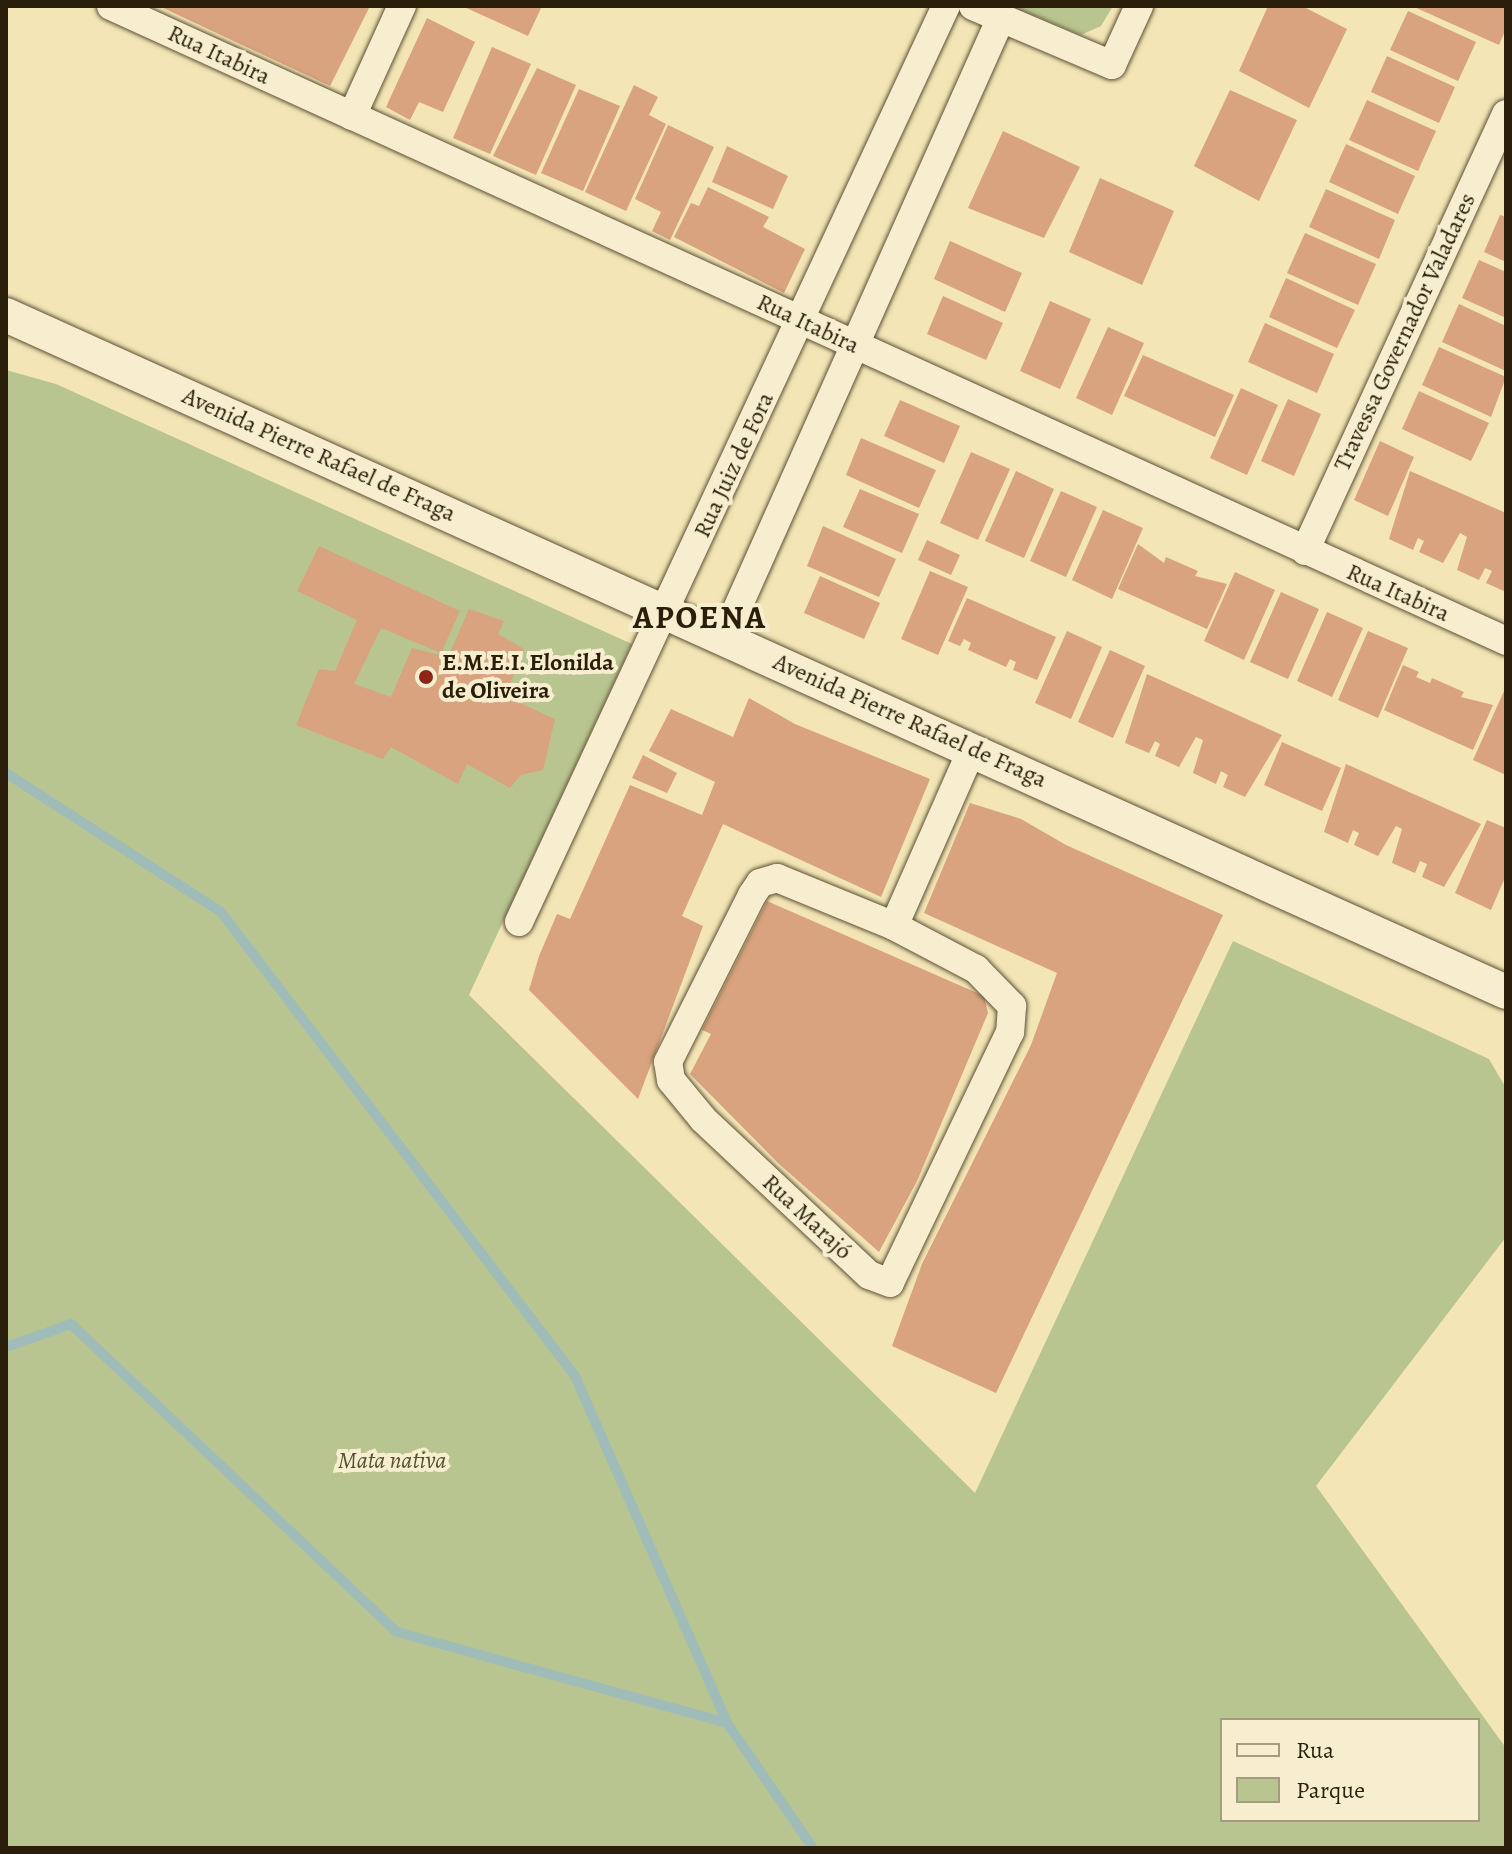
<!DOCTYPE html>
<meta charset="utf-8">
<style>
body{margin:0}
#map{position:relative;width:1512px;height:1854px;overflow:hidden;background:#f3e5b5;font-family:Alegreya,serif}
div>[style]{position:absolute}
.green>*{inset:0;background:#b8c590}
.stream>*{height:10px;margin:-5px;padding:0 5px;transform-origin:5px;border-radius:5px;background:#a0bcb9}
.building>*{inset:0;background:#d8a37e}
.roads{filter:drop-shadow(0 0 2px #5d5036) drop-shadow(0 0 2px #5d5036)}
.minor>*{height:28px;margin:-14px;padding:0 14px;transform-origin:14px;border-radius:14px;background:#f7eecf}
.tertiary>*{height:34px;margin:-17px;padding:0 17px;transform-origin:17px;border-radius:17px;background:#f7eecf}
.dots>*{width:22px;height:22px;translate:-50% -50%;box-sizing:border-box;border:4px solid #f7eecf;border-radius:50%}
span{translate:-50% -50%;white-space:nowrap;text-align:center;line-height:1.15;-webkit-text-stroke:8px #f7eecf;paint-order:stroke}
.street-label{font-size:24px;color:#2b1e0b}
.poi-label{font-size:24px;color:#2b1e0b;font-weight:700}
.left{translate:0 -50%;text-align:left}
.park-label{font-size:24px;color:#555033;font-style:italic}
.district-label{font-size:32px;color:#2b1e0b;font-weight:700;letter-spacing:2px}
.frame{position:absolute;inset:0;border:8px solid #2b1e0b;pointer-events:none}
.legend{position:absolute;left:1220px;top:1718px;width:260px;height:104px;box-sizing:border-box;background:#f7eecf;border:2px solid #a59b81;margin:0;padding:10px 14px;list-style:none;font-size:24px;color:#2b1e0b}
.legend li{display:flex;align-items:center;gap:16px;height:40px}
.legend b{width:40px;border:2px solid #a59b81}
</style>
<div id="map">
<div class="green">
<i style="clip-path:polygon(1011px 6px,1113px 6px,1101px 26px,1081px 35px)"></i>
<i style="clip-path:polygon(evenodd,6px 370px,56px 384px,632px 644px,469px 995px,975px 1493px,1233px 941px,1489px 1059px,1506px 1088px,1506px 1237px,1316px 1486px,1506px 1748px,1506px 1848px,6px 1848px,6px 370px,1222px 1720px,1478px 1720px,1478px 1820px,1222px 1820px,1222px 1720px)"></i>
</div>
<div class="stream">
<i style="left:6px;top:773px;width:256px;rotate:32.9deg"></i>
<i style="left:221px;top:912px;width:584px;rotate:52.66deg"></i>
<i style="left:575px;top:1376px;width:379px;rotate:66.3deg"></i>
<i style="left:727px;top:1723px;width:152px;rotate:55.5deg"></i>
<i style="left:6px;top:1347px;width:69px;rotate:-19.5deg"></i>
<i style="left:71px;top:1324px;width:448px;rotate:43.4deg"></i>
<i style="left:397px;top:1632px;width:342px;rotate:15.4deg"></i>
</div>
<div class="building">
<i style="clip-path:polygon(159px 6px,370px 6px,330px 86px)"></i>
<i style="clip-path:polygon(462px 6px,542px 6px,528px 36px)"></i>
<i style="clip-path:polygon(1268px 6px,1302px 6px,1347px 29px,1309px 108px,1239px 71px)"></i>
<i style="clip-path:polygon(1412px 6px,1506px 6px,1506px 29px,1499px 45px)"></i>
<i style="clip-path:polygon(1408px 11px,1476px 42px,1458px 81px,1390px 50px)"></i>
<i style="clip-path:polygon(427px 18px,475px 42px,443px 112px,419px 102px,410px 120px,386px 107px)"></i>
<i style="clip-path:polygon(492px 47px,531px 64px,490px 154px,453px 138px)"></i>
<i style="clip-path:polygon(1387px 56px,1455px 87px,1439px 123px,1371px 92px)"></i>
<i style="clip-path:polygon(537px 68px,576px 85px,536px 175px,493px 156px)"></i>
<i style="clip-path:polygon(634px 85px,658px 97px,649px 115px,666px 124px,626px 211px,585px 192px)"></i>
<i style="clip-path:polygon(579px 89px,620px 106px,583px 191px,541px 173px)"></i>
<i style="clip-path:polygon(1230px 90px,1297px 120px,1259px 201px,1194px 166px)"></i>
<i style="clip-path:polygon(1367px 100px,1436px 131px,1418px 171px,1349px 140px)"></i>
<i style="clip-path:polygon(668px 125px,714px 147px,670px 240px,652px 231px,661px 212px,635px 199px)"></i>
<i style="clip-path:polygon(1003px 131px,1080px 167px,1044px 238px,968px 208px)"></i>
<i style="clip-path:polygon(1346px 144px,1415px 176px,1398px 214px,1329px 182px)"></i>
<i style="clip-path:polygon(727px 146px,788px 176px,773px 209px,712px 182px)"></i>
<i style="clip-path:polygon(1100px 178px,1174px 211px,1142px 285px,1069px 252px)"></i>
<i style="clip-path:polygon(708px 187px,769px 217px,763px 227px,805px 249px,784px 293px,674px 237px,691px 203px,699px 206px)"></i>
<i style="clip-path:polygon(1326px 189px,1395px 220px,1379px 259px,1309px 227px)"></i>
<i style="clip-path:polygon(1500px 215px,1506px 217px,1506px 262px,1484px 252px)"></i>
<i style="clip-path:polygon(1305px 233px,1376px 264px,1358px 305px,1287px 273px)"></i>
<i style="clip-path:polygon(950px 241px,1022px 273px,1005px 312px,934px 279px)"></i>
<i style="clip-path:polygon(1479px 260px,1506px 272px,1506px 318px,1462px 298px)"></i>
<i style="clip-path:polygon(1286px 278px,1355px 310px,1337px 348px,1269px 317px)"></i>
<i style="clip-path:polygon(943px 296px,1003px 323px,986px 360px,927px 334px)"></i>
<i style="clip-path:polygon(1050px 301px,1091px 319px,1060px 389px,1020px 371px)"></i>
<i style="clip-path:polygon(1459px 304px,1506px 326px,1506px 371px,1442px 342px)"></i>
<i style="clip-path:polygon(1265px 323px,1334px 354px,1317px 393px,1248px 362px)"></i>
<i style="clip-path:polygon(1108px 327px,1144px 343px,1112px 415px,1076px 398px)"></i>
<i style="clip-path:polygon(1439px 347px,1506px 377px,1491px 417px,1422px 385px)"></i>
<i style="clip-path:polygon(1143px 355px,1234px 395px,1215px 437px,1124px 396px)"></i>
<i style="clip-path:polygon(1241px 388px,1278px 405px,1247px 475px,1210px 458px)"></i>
<i style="clip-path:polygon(1419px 391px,1489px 423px,1471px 461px,1402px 429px)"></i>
<i style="clip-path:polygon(1288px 399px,1321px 414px,1294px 476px,1261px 461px)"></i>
<i style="clip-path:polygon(900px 400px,960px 426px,944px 463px,884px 436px)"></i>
<i style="clip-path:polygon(861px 438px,936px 470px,919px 508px,846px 475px)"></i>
<i style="clip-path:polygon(1380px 441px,1414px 457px,1388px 516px,1354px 500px)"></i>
<i style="clip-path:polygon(971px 452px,1010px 469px,978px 540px,940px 523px)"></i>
<i style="clip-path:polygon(1016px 471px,1054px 489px,1024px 558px,985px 541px)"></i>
<i style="clip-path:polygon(1410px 471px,1506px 513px,1506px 592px,1486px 583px,1492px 571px,1485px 568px,1479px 580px,1457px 570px,1467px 537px,1460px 533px,1443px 563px,1419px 552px,1424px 541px,1418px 538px,1413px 550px,1389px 539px)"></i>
<i style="clip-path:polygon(860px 489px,919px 514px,902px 553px,843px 527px)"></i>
<i style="clip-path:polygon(1061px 491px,1097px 507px,1066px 577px,1030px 561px)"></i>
<i style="clip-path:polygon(1103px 510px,1143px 528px,1112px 599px,1072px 580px)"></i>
<i style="clip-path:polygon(823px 526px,896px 559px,879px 597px,807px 566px)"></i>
<i style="clip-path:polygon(927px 540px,960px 555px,951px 575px,918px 560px)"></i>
<i style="clip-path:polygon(1138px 544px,1164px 563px,1166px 557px,1198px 571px,1195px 576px,1227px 584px,1207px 629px,1118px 589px)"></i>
<i style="clip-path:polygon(319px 546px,460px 611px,441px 653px,381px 628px,354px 684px,391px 697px,412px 648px,448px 657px,469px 609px,504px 621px,498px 634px,524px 649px,505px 696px,555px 719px,543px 770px,521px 775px,510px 788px,467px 764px,458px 784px,391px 747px,383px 759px,296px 725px,319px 669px,335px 671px,357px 620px,297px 591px)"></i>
<i style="clip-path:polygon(930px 571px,968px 587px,938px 655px,901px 639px)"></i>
<i style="clip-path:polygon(1235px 572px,1275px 590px,1244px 660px,1204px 641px)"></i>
<i style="clip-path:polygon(820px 576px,880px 603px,864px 639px,804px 613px)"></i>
<i style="clip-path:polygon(1281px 592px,1319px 609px,1288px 679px,1250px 662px)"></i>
<i style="clip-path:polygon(967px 598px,1056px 637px,1037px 680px,1013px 670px,1016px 662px,1010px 659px,1006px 667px,968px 650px,971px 643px,964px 639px,960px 646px,948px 641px)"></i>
<i style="clip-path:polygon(1327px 612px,1363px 628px,1332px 697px,1297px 681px)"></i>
<i style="clip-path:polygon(1067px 631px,1102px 647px,1071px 719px,1035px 703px)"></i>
<i style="clip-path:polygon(1368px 631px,1408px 648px,1378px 718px,1338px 700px)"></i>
<i style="clip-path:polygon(1110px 650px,1145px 666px,1113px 738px,1078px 722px)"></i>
<i style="clip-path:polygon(1403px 665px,1419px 672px,1416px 677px,1430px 683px,1432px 678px,1464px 692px,1461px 697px,1493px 705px,1473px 750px,1384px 710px)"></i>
<i style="clip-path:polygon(1147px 674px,1282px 735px,1245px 797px,1223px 787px,1228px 775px,1221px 771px,1216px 784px,1193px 773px,1203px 740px,1196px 737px,1179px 767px,1155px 756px,1160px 744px,1155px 741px,1149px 753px,1125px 743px)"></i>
<i style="clip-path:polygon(1504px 691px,1506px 692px,1506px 775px,1473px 760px)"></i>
<i style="clip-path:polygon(749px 698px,795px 724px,930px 779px,881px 897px,723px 824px,682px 916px,703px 926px,638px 1099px,529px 990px,539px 956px,557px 914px,570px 919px,630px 785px,702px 815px,715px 782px,649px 751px,671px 709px,733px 737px)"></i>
<i style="clip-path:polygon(1282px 742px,1341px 768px,1322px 811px,1264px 785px)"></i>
<i style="clip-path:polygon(643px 755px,677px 773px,667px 793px,632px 778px)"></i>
<i style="clip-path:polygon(1346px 764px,1481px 824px,1444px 887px,1422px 877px,1427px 864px,1420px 861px,1415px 873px,1392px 863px,1402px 829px,1396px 826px,1378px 856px,1354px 845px,1359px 833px,1353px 830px,1348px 843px,1324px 832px)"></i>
<i style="clip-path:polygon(970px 803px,1021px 819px,1066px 845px,1223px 915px,996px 1393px,892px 1346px,922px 1264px,1031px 1045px,1057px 973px,924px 913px)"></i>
<i style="clip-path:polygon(1487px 820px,1506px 828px,1506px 875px,1491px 910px,1455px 893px)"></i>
<i style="clip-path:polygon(767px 901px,984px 996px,988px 1013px,917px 1181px,879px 1252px,778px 1163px,690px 1074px,711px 1034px,702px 1030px)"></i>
</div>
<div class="roads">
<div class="minor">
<i style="left:111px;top:6px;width:1533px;rotate:24.47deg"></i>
<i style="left:973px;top:6px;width:151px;rotate:23deg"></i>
<i style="left:1112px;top:65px;width:65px;rotate:-65.4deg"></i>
<i style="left:352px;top:116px;width:121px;rotate:-65.6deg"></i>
<i style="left:1305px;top:551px;width:481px;rotate:-65.3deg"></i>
<i style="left:724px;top:638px;width:679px;rotate:-65.93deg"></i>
<i style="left:777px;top:878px;width:126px;rotate:22.3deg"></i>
<i style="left:894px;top:926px;width:93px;rotate:27.7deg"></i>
<i style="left:976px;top:969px;width:52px;rotate:45.8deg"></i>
<i style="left:1012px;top:1006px;width:26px;rotate:94deg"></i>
<i style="left:1010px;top:1032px;width:278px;rotate:115.6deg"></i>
<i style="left:890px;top:1283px;width:22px;rotate:-159deg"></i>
<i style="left:869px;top:1275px;width:228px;rotate:-136.8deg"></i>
<i style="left:703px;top:1119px;width:50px;rotate:-129.4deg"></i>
<i style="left:671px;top:1080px;width:18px;rotate:-99deg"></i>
<i style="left:668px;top:1062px;width:187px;rotate:-63.3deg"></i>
<i style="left:752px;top:895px;width:14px;rotate:-56deg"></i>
<i style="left:760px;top:883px;width:18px;rotate:-16deg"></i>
<i style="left:519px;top:922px;width:1011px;rotate:-65.01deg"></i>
<i style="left:894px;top:926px;width:193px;rotate:-66.2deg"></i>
</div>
<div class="tertiary">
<i style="left:6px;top:315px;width:1646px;rotate:24.29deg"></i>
</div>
</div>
<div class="dots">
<i style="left:426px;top:677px;background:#8f2418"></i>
</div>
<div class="street-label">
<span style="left:219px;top:55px;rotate:25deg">Rua Itabira</span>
<span style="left:808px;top:324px;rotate:25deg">Rua Itabira</span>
<span style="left:1405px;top:332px;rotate:-65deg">Travessa Governador Valadares</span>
<span style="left:319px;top:455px;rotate:24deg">Avenida Pierre Rafael de Fraga</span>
<span style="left:734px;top:465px;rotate:-65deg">Rua Juiz de Fora</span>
<span style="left:1398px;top:593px;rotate:24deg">Rua Itabira</span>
<span style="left:910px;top:721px;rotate:24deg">Avenida Pierre Rafael de Fraga</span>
<span style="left:807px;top:1217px;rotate:43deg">Rua Marajó</span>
</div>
<div class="poi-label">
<span class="left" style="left:442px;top:677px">E.M.E.I. Elonilda<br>de Oliveira</span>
</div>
<div class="park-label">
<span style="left:392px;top:1461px">Mata nativa</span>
</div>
<div class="district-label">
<span style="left:700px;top:617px">APOENA</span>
</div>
<div class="frame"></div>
<ul class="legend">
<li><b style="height:10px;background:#f7eecf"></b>Rua</li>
<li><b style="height:22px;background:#b8c590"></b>Parque</li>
</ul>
</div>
